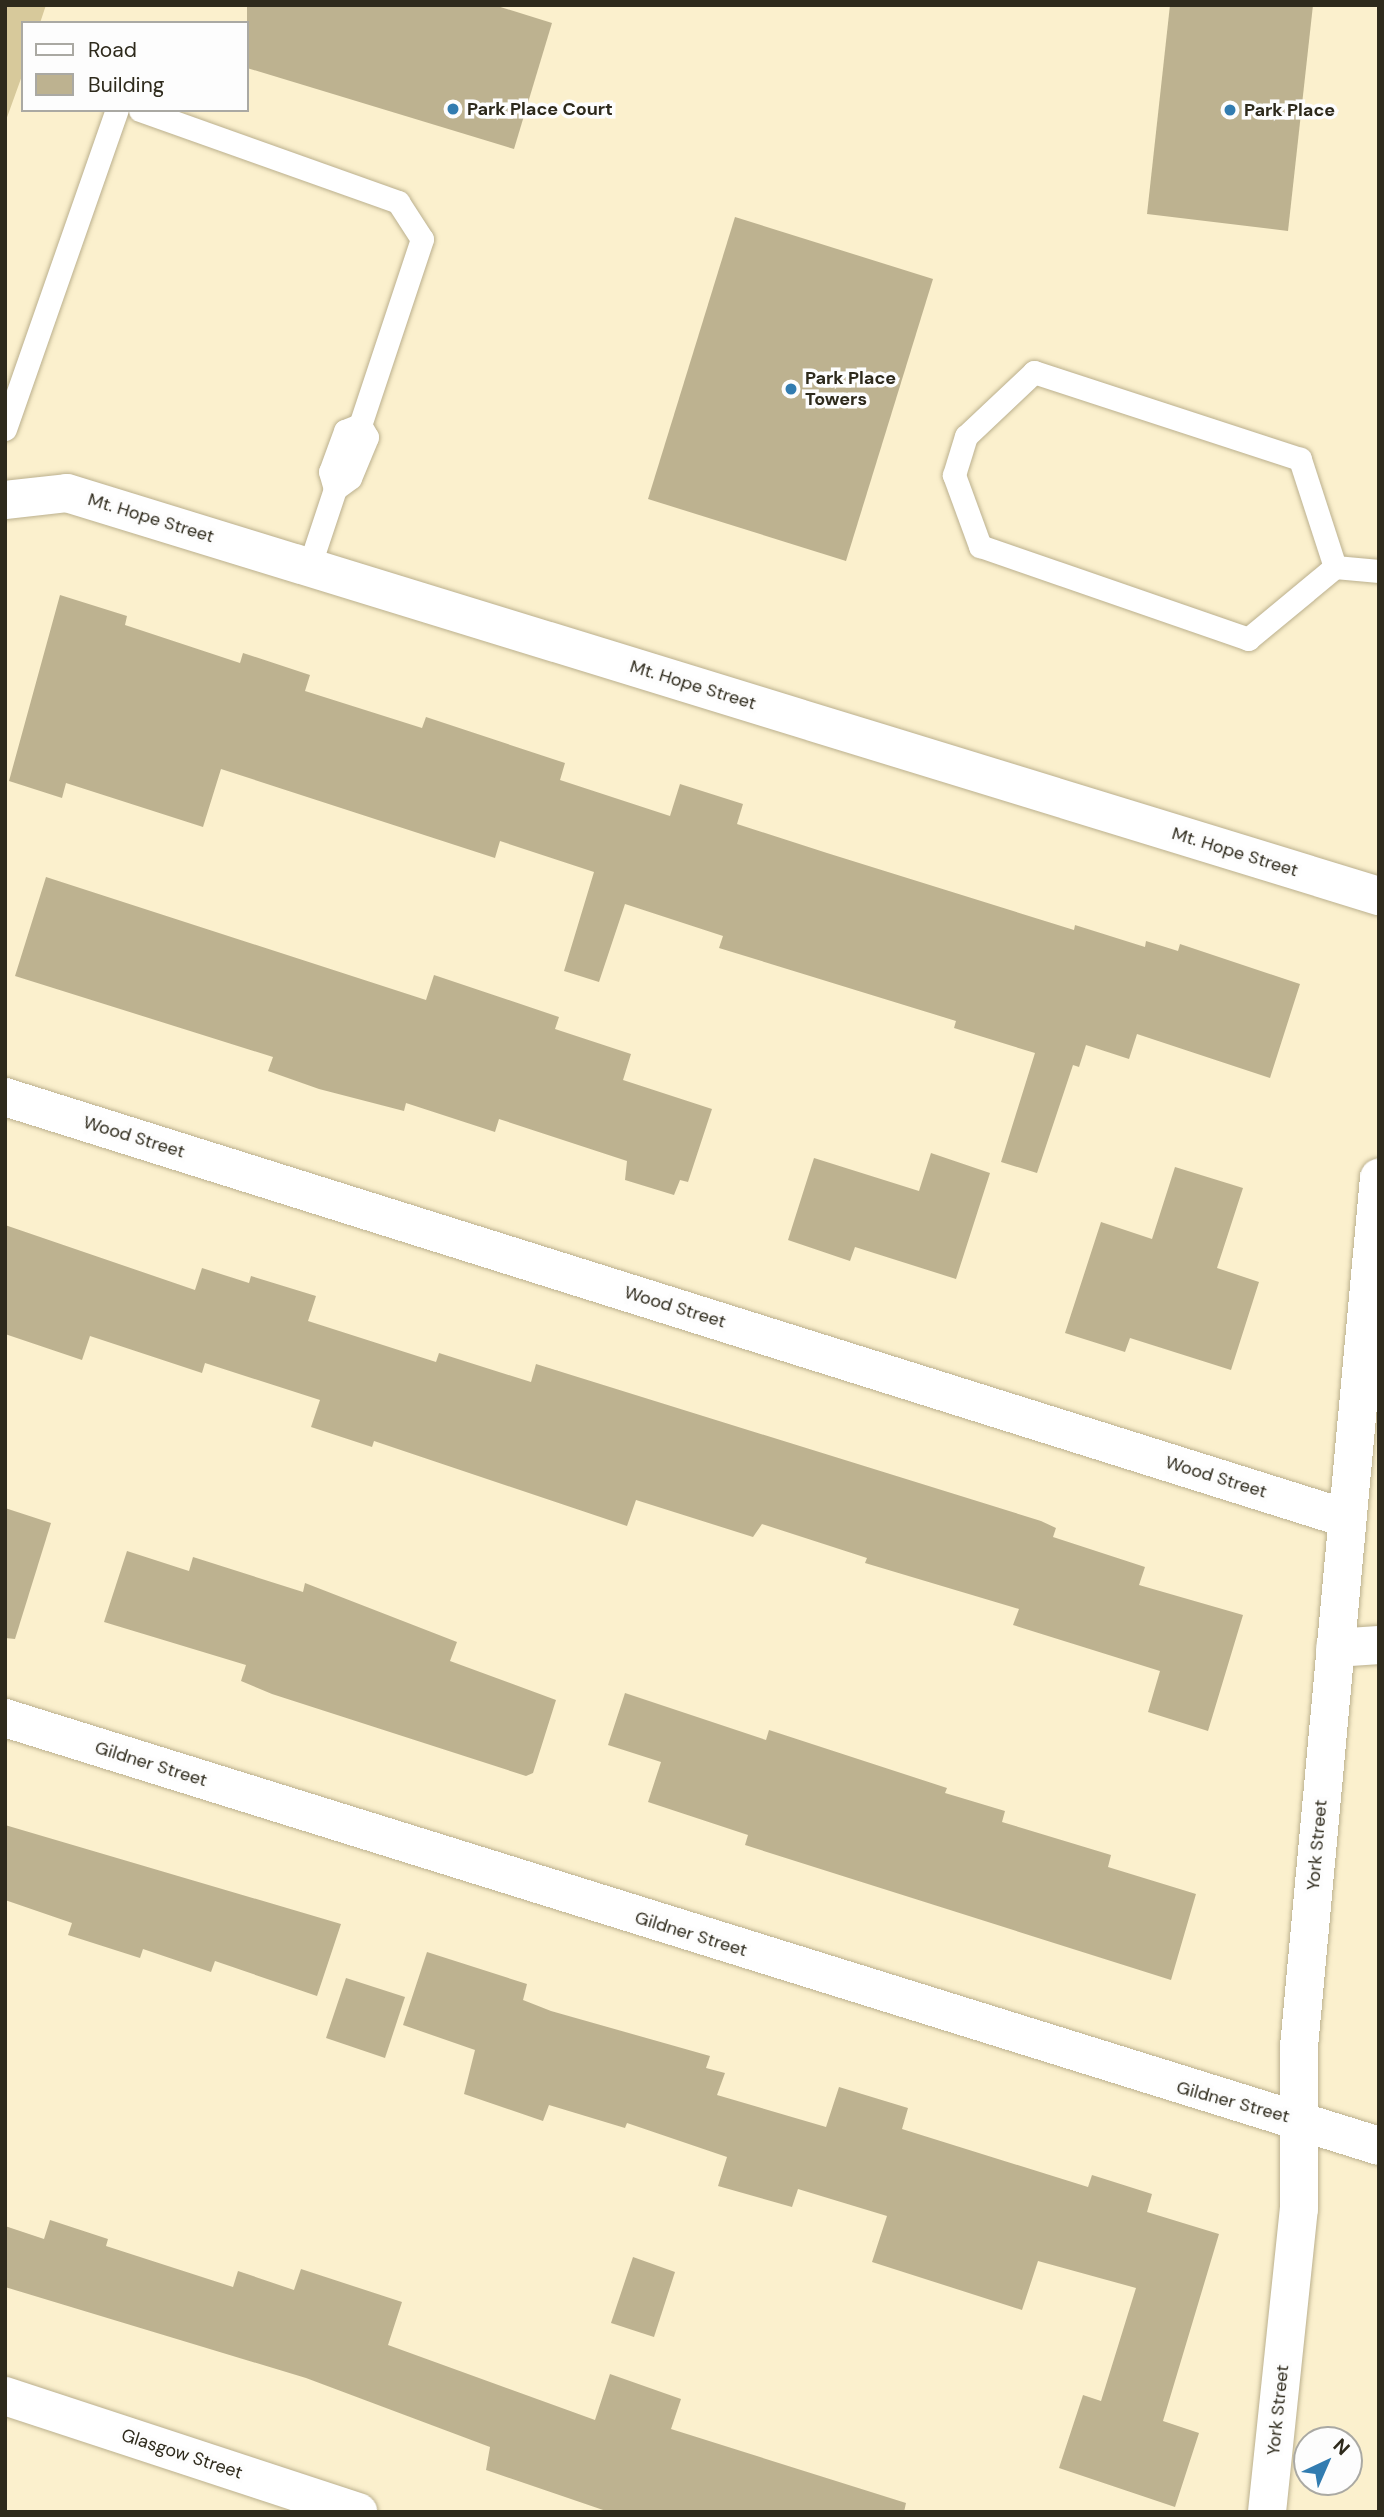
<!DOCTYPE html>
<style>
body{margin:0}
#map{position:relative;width:1384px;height:2517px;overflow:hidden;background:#fbf0cd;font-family:"DM Sans",sans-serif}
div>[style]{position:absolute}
.green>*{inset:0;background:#d7c99b}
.building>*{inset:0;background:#bdb290}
.roads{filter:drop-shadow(0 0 2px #bbb08e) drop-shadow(0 0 2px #bbb08e)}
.service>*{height:23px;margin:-11.5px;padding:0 11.5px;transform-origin:11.5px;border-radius:11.5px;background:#fff}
.minor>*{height:38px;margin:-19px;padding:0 19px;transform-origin:19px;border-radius:19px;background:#fff}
.tertiary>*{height:38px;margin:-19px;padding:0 19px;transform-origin:19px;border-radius:19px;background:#fff}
.dots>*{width:19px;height:19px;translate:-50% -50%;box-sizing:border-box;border:4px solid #fdfdfd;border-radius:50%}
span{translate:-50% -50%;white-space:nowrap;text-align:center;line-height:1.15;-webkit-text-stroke:7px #fdfdfd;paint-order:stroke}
.poi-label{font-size:18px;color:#2e2a1c;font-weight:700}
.left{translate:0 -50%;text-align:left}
.street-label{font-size:18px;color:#2e2a1c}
.frame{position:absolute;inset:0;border:7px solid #2e2a1c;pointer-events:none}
.legend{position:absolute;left:21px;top:21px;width:228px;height:91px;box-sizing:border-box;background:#fdfdfd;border:2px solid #aaa9a3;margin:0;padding:9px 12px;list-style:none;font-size:21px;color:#2e2a1c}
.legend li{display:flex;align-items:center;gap:14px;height:35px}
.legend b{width:35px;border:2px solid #aaa9a3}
.north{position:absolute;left:1293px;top:2426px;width:70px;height:70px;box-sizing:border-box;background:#fdfdfd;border:2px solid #aaa9a3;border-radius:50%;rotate:44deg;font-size:19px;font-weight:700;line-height:28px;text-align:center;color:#2e2a1c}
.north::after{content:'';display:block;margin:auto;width:24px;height:32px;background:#327cb0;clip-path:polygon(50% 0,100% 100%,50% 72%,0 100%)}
</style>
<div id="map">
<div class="green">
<i style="clip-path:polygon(5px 5px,46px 5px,40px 23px,23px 23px,23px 73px,5px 123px)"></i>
</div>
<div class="building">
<i style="clip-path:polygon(247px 5px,494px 5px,552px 23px,514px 149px,247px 68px)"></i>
<i style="clip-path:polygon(1170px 5px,1313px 5px,1288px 231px,1147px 214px)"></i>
<i style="clip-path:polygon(735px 217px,933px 279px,846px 561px,648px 499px)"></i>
<i style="clip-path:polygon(60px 595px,127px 616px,125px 625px,240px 663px,243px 653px,310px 675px,305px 691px,422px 728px,426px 717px,565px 763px,560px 780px,670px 816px,680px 784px,743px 804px,737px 824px,827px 853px,1074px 930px,1075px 925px,1145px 947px,1146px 941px,1178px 951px,1180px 944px,1300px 984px,1270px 1078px,1137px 1034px,1129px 1059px,1086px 1045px,1079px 1067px,1073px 1065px,1037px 1173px,1001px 1162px,1035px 1053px,954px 1028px,956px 1021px,719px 948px,723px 936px,625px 904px,599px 982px,564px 971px,594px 872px,500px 841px,495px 858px,221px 769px,203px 827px,66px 783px,62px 798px,9px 781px)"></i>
<i style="clip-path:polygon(46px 877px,426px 1000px,434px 975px,559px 1017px,555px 1029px,631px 1054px,623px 1080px,712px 1109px,688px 1182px,680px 1180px,674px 1195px,625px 1180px,627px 1161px,499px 1119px,495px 1132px,406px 1103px,404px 1111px,319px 1089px,268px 1071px,273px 1057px,15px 976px)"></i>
<i style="clip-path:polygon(931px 1153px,990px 1173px,956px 1279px,855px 1247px,850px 1261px,788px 1240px,814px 1158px,919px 1191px)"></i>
<i style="clip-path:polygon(1175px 1167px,1243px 1188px,1217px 1268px,1259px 1282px,1231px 1370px,1130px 1338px,1125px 1352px,1065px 1333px,1101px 1222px,1152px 1239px)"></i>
<i style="clip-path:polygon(5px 1225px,195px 1290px,202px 1268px,249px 1283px,251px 1276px,316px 1296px,308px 1321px,436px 1362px,439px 1353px,531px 1382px,536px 1364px,1041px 1521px,1056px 1528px,1053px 1537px,1145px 1567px,1139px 1585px,1243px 1615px,1208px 1731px,1148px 1712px,1160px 1671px,1013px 1625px,1019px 1609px,865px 1563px,867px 1558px,762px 1524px,753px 1537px,636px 1500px,627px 1526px,374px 1441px,372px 1447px,311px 1427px,320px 1400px,205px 1363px,202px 1373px,90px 1336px,82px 1360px,5px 1334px)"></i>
<i style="clip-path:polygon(5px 1508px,51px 1523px,15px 1639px,5px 1638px)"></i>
<i style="clip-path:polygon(127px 1551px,189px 1571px,193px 1557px,303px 1592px,305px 1583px,457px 1642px,450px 1661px,556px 1700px,533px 1773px,526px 1776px,272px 1694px,241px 1681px,246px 1665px,104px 1622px)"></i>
<i style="clip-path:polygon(625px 1693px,766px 1740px,769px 1730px,947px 1788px,945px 1793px,1005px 1811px,1002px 1822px,1111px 1855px,1108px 1867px,1196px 1894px,1171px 1980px,745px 1845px,748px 1835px,648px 1802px,661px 1762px,608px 1745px)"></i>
<i style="clip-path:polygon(5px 1825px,341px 1924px,317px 1996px,215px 1961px,211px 1972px,143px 1949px,140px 1958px,68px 1935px,72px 1923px,5px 1900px)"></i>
<i style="clip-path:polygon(427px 1952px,527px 1984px,523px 2000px,551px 2011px,710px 2056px,706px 2068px,725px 2073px,717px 2095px,826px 2127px,839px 2087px,908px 2108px,902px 2129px,1088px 2187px,1092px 2175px,1152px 2194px,1147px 2212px,1219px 2234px,1163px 2421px,1199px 2433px,1175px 2507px,1059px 2468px,1083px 2395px,1101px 2401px,1136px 2288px,1038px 2261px,1022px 2310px,872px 2262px,887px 2216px,798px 2189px,792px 2207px,718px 2186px,727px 2157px,627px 2123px,625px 2128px,549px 2105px,543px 2121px,464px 2094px,475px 2050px,403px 2025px)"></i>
<i style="clip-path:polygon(346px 1978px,405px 1997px,385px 2058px,326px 2038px)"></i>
<i style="clip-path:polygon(50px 2220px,108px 2239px,106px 2246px,233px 2287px,238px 2271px,294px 2290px,301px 2269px,402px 2302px,388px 2345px,595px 2420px,610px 2374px,681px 2399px,671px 2429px,906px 2503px,904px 2512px,609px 2512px,486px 2470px,490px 2447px,306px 2378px,5px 2287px,5px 2226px,44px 2239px)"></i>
<i style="clip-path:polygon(633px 2257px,675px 2272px,654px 2337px,611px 2323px)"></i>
</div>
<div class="roads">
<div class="service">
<i style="left:140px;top:110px;width:274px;rotate:19.6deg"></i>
<i style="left:398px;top:202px;width:44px;rotate:57deg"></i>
<i style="left:422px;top:239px;width:196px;rotate:108.4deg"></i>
<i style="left:360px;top:425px;width:14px;rotate:60deg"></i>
<i style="left:367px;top:437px;width:44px;rotate:112.5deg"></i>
<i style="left:350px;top:478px;width:19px;rotate:144deg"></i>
<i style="left:335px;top:489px;width:82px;rotate:108.4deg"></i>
<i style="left:5px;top:429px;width:338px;rotate:-70.7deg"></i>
<i style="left:335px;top:489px;width:18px;rotate:-106deg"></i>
<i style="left:330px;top:472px;width:44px;rotate:-69.9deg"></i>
<i style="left:345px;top:431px;width:16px;rotate:-22deg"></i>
<i style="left:1335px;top:567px;width:114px;rotate:-108deg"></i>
<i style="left:1300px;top:459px;width:280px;rotate:-161.9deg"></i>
<i style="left:1034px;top:372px;width:93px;rotate:136.7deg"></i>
<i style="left:966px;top:436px;width:41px;rotate:107.1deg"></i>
<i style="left:954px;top:475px;width:76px;rotate:69.9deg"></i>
<i style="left:980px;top:546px;width:284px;rotate:19.1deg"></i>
<i style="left:1248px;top:639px;width:113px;rotate:-39.6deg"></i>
<i style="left:1335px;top:567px;width:44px;rotate:5.2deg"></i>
</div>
<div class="minor">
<i style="left:5px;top:500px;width:62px;rotate:-6.4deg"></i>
<i style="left:67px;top:493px;width:1372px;rotate:17.08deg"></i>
<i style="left:5px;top:1097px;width:1405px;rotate:17.44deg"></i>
<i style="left:1335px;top:1648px;width:44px;rotate:-3.9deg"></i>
<i style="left:5px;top:1718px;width:1439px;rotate:17.3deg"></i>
<i style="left:1267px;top:2512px;width:305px;rotate:-84deg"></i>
<i style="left:1299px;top:2209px;width:162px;rotate:-90deg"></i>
<i style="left:1299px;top:2047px;width:873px;rotate:-84.74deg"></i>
</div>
<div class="tertiary">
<i style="left:5px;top:2396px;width:372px;rotate:18.2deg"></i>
</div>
</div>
<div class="dots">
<i style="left:453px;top:109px;background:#327cb0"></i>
<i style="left:1230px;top:110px;background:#327cb0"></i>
<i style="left:791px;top:389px;background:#327cb0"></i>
</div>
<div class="poi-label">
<span class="left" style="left:467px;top:109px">Park Place Court</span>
<span class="left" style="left:1244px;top:110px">Park Place</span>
<span class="left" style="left:805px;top:389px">Park Place<br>Towers</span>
</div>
<div class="street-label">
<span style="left:151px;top:518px;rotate:17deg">Mt. Hope Street</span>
<span style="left:693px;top:685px;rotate:17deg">Mt. Hope Street</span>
<span style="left:1235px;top:852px;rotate:17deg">Mt. Hope Street</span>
<span style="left:134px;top:1137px;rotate:17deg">Wood Street</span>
<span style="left:675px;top:1307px;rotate:17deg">Wood Street</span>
<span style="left:1216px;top:1477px;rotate:17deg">Wood Street</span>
<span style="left:151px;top:1764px;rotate:17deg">Gildner Street</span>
<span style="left:1317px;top:1845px;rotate:-85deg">York Street</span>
<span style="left:691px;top:1934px;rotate:17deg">Gildner Street</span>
<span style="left:1233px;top:2102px;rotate:15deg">Gildner Street</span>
<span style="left:1278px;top:2410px;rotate:-84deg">York Street</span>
<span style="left:182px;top:2454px;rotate:18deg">Glasgow Street</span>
</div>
<div class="frame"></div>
<ul class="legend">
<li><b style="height:9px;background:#fff"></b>Road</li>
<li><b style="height:19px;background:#bdb290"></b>Building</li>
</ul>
<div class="north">N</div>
</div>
